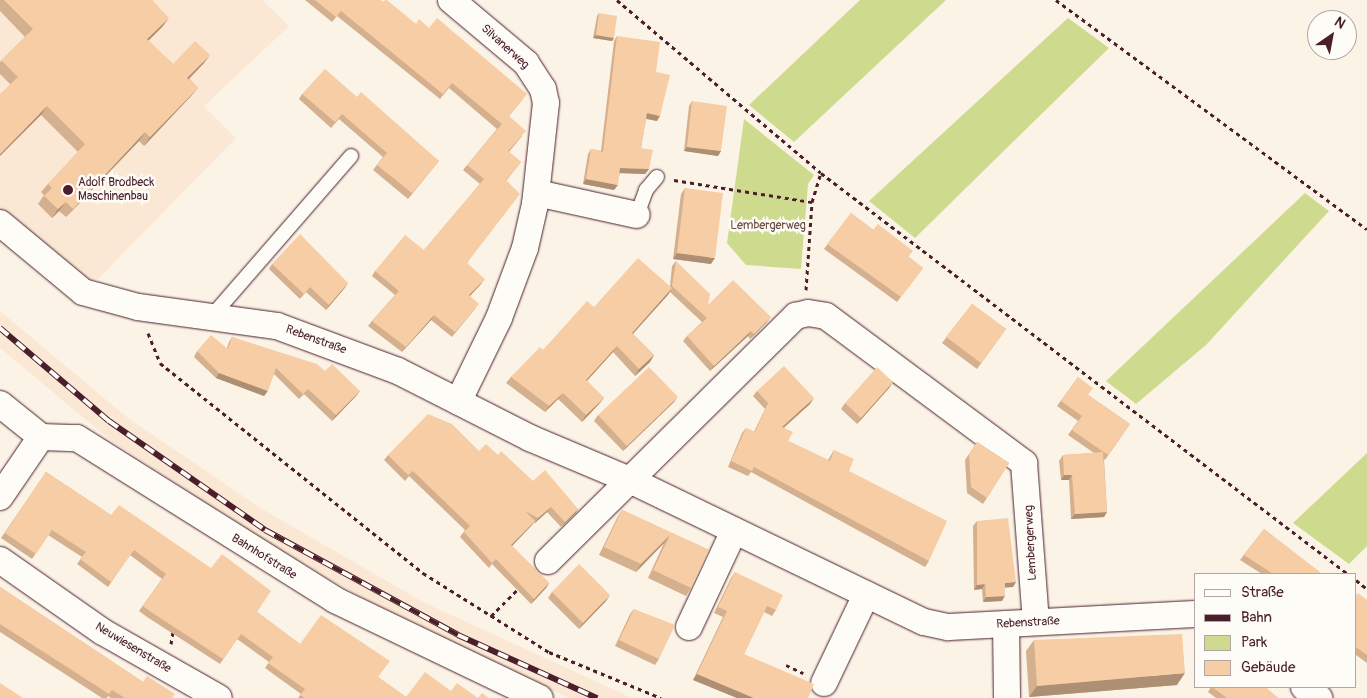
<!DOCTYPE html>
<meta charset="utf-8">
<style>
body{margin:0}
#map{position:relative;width:1367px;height:698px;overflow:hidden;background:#fcf3e7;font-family:Pangolin,sans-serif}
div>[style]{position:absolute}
.built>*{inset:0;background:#fae8d4}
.green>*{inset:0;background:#cedb8f}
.path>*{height:3px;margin-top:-1.5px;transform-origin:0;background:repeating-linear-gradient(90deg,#4a1f2b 0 4px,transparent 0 8px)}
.roads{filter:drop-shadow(0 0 1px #4a1f2b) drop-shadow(0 0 1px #4a1f2b)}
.lane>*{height:14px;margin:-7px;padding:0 7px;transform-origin:7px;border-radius:7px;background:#fdfcf7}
.street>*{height:26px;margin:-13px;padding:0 13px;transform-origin:13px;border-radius:13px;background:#fdfcf7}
.rail>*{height:5.5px;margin-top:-2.75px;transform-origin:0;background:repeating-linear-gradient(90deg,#fdfcf7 0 11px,#4a1f2b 0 22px);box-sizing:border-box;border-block:1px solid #4a1f2b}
.wall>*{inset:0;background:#d4b08f}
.shaded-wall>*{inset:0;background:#ad9074}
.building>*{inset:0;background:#f7cda6}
.dots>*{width:14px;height:14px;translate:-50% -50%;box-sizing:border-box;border:2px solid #fdfcf7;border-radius:50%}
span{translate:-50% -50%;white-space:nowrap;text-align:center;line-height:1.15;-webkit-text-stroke:5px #fdfcf7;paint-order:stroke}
.street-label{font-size:12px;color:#4a1f2b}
.poi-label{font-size:12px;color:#4a1f2b}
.left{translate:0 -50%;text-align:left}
.park-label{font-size:12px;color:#6b4e44}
.legend{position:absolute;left:1194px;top:573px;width:162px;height:115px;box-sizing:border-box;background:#fdfcf7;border:1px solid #b5a4a5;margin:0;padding:6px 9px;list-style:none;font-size:15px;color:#4a1f2b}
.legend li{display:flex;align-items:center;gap:10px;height:25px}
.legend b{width:25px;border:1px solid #b5a4a5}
.north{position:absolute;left:1307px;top:10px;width:50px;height:50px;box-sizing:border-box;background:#fdfcf7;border:1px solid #b5a4a5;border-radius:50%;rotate:33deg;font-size:14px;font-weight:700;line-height:20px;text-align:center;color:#4a1f2b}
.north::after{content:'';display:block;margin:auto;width:18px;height:22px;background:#4a1f2b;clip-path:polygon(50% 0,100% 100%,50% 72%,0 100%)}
</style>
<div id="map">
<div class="built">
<i style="clip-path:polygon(0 0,262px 0,289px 26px,204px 106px,236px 138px,99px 278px,68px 291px,0 234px)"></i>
<i style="clip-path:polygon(0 311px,128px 418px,262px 509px,423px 602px,632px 698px,569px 698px,409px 624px,267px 544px,109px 439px,0 348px)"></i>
</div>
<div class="green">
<i style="clip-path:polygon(860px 0,946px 0,794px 142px,749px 105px)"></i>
<i style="clip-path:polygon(1068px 18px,1109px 48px,915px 238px,869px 201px)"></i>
<i style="clip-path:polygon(744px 119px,814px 175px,808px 184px,801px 269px,746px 265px,727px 243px)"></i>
<i style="clip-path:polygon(1305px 193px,1329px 211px,1206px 345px,1136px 404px,1106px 381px)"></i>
<i style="clip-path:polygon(1367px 453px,1367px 546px,1349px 564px,1293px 523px)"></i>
</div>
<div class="path">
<i style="left:617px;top:0;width:267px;rotate:40.3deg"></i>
<i style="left:821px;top:173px;width:662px;rotate:37.27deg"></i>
<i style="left:1056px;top:0;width:386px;rotate:36.4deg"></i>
<i style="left:674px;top:180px;width:140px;rotate:9.1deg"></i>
<i style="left:806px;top:290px;width:88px;rotate:-86.1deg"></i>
<i style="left:812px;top:202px;width:30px;rotate:-73deg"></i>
<i style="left:148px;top:333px;width:32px;rotate:68deg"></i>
<i style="left:160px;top:363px;width:337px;rotate:38.6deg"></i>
<i style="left:423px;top:573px;width:149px;rotate:32.1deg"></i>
<i style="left:549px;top:652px;width:121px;rotate:22.3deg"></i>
<i style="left:1356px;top:580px;width:14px;rotate:39deg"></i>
<i style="left:491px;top:616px;width:41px;rotate:-45deg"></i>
<i style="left:171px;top:644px;width:12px;rotate:-81deg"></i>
<i style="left:786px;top:665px;width:19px;rotate:25deg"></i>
</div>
<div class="roads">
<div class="lane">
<i style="left:637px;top:215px;width:27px;rotate:-70deg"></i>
<i style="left:646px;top:190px;width:17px;rotate:-50deg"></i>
<i style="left:212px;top:316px;width:212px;rotate:-49deg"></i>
</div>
<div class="street">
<i style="left:451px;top:0;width:98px;rotate:40deg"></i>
<i style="left:526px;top:63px;width:31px;rotate:57deg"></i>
<i style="left:543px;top:89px;width:14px;rotate:78deg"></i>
<i style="left:546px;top:103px;width:102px;rotate:96.2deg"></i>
<i style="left:535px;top:204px;width:45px;rotate:102.8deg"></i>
<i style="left:525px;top:248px;width:75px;rotate:110.4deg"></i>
<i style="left:499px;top:318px;width:93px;rotate:116deg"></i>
<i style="left:537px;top:193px;width:102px;rotate:12.4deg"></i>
<i style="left:0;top:223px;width:108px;rotate:39.7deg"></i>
<i style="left:83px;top:292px;width:57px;rotate:15.3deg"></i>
<i style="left:138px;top:307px;width:140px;rotate:7.8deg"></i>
<i style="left:277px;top:326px;width:129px;rotate:20.4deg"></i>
<i style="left:398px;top:371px;width:148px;rotate:26.9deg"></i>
<i style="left:530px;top:438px;width:111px;rotate:22.9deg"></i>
<i style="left:632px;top:481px;width:324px;rotate:25.8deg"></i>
<i style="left:924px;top:622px;width:25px;rotate:12deg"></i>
<i style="left:948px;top:627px;width:248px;rotate:-3deg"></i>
<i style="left:0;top:404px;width:53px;rotate:38.8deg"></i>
<i style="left:41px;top:437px;width:36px;rotate:2deg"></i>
<i style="left:77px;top:438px;width:305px;rotate:32.1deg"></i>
<i style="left:335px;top:600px;width:227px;rotate:25.6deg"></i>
<i style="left:0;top:497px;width:73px;rotate:-55.7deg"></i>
<i style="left:0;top:560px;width:126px;rotate:35deg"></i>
<i style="left:103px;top:632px;width:133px;rotate:29.6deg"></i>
<i style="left:548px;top:561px;width:349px;rotate:-44.7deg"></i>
<i style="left:796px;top:316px;width:12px;rotate:-14deg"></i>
<i style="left:808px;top:313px;width:18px;rotate:9deg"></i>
<i style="left:826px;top:316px;width:247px;rotate:36.6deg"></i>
<i style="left:1024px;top:463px;width:159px;rotate:85.7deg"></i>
<i style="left:1006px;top:624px;width:74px;rotate:89.2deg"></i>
<i style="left:689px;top:627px;width:106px;rotate:-64.9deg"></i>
<i style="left:824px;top:683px;width:98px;rotate:-64.5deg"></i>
<i style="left:1304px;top:687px;width:19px;rotate:36deg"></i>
</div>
</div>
<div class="rail">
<i style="left:0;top:328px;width:143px;rotate:40.5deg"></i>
<i style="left:109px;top:421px;width:190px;rotate:34.9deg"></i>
<i style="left:265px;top:530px;width:220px;rotate:28.5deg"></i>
<i style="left:458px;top:635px;width:153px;rotate:24.4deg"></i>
</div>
<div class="wall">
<i style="clip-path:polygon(0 0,152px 0,163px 26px,148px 41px,173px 64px,204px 63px,189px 79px,198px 88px,191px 96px,144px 146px,139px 141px,66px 217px,59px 211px,52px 218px,38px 204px,44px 195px,41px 192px,48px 184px,78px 152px,0 74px,0 62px,25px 37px,0 11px)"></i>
<i style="clip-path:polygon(305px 0,380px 0,416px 24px,429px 28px,523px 99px,509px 116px,522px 136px,509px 152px,521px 162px,506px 181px,467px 264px,481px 284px,470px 296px,475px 309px,452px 337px,431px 320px,402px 352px,368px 326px,372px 321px,395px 295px,372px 276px,375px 271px,424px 250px,480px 184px,463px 170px,497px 129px,449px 88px,440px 99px,337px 16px,332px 22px)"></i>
<i style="clip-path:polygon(599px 13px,614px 38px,612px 41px,593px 38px,597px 16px)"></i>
<i style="clip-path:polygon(617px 36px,656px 72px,657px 121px,646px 119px,641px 148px,649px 169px,645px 174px,620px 173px,614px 190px,583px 184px,588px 154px,591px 149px,601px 151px,614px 41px)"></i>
<i style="clip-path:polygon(302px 94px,357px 97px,439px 161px,408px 199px,373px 170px,383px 157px,339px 119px,331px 128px,299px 99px)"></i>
<i style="clip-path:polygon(692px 101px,721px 151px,718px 156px,684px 151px,689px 106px)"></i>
<i style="clip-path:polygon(685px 188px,711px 264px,673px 259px,681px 194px)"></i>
<i style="clip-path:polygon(851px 213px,923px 268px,897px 302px,824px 249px)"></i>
<i style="clip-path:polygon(676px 261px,708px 305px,767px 322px,750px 339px,748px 336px,710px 371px,683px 341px,687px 336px,702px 322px,670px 292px,633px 334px,654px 355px,650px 362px,635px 376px,613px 352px,587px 381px,604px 398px,599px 404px,582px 422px,558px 399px,545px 412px,506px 383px,511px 377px,543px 350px,594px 307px,670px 286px,672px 266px)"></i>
<i style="clip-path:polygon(272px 264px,348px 283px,326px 310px,306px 292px,300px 299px,269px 269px)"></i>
<i style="clip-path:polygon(972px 304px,1006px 329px,977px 369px,942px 343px)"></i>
<i style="clip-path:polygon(232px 337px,325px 371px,360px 391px,356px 396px,332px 421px,304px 394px,299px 399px,274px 374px,264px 396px,216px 378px,194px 357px,197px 351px,227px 348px,229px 342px)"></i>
<i style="clip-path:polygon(1078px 377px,1088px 395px,1130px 424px,1105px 460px,1104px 459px,1107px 512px,1104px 517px,1071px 519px,1069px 480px,1061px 480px,1059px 461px,1063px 455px,1094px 453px,1068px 435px,1078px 421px,1057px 406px)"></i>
<i style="clip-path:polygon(893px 382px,889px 388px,857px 424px,841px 409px,845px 403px)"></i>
<i style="clip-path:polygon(757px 391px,810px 404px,784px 428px,788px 441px,828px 460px,834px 450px,849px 471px,929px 561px,925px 567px,751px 472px,748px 476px,728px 467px,742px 433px,746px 428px,754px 432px,765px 409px,753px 396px)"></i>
<i style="clip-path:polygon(674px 402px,623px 451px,594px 421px,598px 415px)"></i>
<i style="clip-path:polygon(977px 442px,1009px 463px,983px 504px,967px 493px,965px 460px)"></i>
<i style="clip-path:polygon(479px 451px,498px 455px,533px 481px,578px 509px,575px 514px,561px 527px,547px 512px,535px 523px,534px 523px,512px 546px,549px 583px,546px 588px,531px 604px,492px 564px,489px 568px,460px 537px,465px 530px,409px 476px,405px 481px,384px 460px,388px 455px)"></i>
<i style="clip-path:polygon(46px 472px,257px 612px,300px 644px,378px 677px,406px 697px,451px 691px,478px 698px,298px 698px,301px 694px,265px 668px,269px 662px,237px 639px,220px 664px,147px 617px,139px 611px,162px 579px,130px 555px,108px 587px,77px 564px,82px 557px,48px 535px,32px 559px,1px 538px)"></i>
<i style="clip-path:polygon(622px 510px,709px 550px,691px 588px,686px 596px,648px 578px,664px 543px,636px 572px,599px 555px,617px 518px)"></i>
<i style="clip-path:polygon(977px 521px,1016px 582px,1013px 587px,1005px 587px,1002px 601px,983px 602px,982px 589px,974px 590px,973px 526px)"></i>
<i style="clip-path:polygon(1264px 529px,1322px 574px,1262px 574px,1240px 560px)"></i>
<i style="clip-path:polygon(735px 572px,776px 610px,772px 616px,764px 612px,744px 654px,808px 698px,737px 698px,693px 680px,723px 617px,714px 613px,731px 578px)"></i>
<i style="clip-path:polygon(0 587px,143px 682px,172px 698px,111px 698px,108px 696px,107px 698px,102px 698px,0 632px)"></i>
<i style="clip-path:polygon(552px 592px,606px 601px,579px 629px,548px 598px)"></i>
<i style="clip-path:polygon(1356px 596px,1367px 600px,1367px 663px,1356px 655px)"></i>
<i style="clip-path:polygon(634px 609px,659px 659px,655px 665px,615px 646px,630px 614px)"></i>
<i style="clip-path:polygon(1034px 640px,1177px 685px,1029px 697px,1026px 651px)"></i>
<i style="clip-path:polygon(1211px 687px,1265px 687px,1278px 698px,1216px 698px,1208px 692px)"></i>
</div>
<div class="shaded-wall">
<i style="clip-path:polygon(169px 18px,163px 26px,141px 48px,147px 39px)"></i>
<i style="clip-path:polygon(596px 35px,614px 38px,612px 41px,593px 38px)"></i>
<i style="clip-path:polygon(210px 55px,204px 63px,181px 87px,187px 78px)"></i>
<i style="clip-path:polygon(198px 88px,191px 96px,144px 146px,150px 137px)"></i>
<i style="clip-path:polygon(47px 106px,41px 115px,0 156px,0 154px)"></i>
<i style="clip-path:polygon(647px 113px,660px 116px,657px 121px,643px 118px)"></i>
<i style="clip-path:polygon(145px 132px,139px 141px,66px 217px,73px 209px)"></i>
<i style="clip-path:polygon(687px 147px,721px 151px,718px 156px,684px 151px)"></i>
<i style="clip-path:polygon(620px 168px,649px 169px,645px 174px,617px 173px)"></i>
<i style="clip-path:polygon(586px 179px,618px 185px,614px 190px,583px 184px)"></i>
<i style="clip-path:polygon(66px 202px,59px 211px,52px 218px,58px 209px)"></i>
<i style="clip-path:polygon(677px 253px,715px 258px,711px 264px,673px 259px)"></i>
<i style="clip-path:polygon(485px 279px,481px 284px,465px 301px,469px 295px)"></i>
<i style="clip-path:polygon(348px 283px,344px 289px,326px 310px,329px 305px)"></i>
<i style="clip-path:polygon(672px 288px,668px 295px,628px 339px,632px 333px)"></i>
<i style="clip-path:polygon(434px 315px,431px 320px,402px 352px,406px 347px)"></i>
<i style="clip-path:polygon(771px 317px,767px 322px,750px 339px,754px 334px)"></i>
<i style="clip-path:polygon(751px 331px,748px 336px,710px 371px,714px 366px)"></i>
<i style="clip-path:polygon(617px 346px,613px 352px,582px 386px,586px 380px)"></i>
<i style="clip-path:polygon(654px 355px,650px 362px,635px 376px,639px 369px)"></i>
<i style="clip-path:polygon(219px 373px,268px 391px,264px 396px,216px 378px)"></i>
<i style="clip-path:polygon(893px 382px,889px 388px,857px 424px,861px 418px)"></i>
<i style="clip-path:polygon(360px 391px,356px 396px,332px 421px,336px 415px)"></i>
<i style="clip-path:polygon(563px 393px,558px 399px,545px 412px,549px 406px)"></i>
<i style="clip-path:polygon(678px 397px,674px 402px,623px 451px,627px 446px)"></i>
<i style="clip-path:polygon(604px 398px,599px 404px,582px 422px,586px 415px)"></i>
<i style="clip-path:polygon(814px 398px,810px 404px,778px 432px,782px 427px)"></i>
<i style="clip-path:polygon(1064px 475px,1072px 475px,1069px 480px,1061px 480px)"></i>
<i style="clip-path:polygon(551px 507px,547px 512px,535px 523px,538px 518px)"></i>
<i style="clip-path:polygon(578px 509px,575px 514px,561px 527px,565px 522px)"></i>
<i style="clip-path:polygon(1107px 512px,1104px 517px,1071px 519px,1075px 514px)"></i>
<i style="clip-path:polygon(535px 521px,531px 526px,508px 550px,511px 545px)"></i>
<i style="clip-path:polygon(670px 535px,664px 543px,636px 572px,641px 564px)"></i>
<i style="clip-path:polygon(1016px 582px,1013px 587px,1001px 588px,1005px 583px)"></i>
<i style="clip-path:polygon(549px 583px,546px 588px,531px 604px,534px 599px)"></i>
<i style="clip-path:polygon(985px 584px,982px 589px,974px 590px,977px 585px)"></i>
<i style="clip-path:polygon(610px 595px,606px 601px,579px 629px,583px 623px)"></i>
<i style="clip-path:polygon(1005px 596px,1002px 601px,983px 602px,986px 597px)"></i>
<i style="clip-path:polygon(1185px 673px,1177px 685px,1029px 697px,1037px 686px)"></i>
<i style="clip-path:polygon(697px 674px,754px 698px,737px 698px,693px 680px)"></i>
</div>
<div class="building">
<i style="clip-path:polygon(4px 0,152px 0,169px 18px,147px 39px,173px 64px,195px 41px,210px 55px,187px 78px,198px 88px,150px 137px,145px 132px,73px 209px,66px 202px,58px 209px,44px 196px,52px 188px,48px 184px,85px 144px,47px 106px,0 154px,0 94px,18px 77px,1px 60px,33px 29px)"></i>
<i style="clip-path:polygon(315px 0,380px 0,383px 2px,385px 0,387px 0,416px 24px,419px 19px,429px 28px,437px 18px,527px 94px,509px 116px,526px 131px,508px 151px,521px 162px,506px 180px,520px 194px,467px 263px,485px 279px,469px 295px,479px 304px,455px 332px,434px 315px,406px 347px,372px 321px,399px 291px,375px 271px,405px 235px,424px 250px,484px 179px,467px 165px,502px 124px,452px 83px,443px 94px,341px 11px,336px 17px)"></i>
<i style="clip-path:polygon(599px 13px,617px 16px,614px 38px,596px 35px)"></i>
<i style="clip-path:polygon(617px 36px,660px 42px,656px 72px,670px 75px,660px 116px,647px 113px,641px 148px,653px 150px,649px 169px,620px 168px,618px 185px,586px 179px,591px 149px,603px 152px)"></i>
<i style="clip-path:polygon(325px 69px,357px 97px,361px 92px,439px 161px,412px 193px,377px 165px,387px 153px,342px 114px,335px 122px,302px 94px)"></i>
<i style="clip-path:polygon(692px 101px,727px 106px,721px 151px,687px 147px)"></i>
<i style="clip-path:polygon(685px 188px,723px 193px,715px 258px,677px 253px)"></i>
<i style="clip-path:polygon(851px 213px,873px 230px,878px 224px,913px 251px,908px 257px,923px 268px,901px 297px,827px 244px)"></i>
<i style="clip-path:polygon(300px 234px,348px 283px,329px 305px,310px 287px,304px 294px,272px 264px)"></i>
<i style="clip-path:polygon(638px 258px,672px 288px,632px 333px,654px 355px,639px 369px,617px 346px,586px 380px,604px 398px,586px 415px,563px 393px,549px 406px,511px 377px,540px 347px,543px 350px,587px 301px,594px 307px)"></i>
<i style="clip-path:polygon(676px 261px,710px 294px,708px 305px,733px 280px,771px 317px,754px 334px,751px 331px,714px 366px,687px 336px,707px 318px,672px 286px)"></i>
<i style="clip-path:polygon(972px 304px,1006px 329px,981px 363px,946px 337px)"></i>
<i style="clip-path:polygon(211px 335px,228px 349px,232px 337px,317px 364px,325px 371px,332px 364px,360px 391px,336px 415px,308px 389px,303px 394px,276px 368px,268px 391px,219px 373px,197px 351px)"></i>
<i style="clip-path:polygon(784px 366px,814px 398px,782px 427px,793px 432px,788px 441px,830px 461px,834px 450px,854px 459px,849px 471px,947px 521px,929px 561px,754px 467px,752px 471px,731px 461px,746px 428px,755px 432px,768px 403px,757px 391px)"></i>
<i style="clip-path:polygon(649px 367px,678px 397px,627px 446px,598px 415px)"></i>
<i style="clip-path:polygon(877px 367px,893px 382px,861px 418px,845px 403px)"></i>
<i style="clip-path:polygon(1078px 377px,1093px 388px,1088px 395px,1130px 424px,1108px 455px,1072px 430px,1082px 416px,1061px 401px)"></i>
<i style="clip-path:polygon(428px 414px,452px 424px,479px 451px,486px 444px,498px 455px,501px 451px,533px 481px,545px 470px,578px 509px,565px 522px,551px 507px,538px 518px,525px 511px,535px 521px,511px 545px,549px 583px,534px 599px,496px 559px,492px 563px,464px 532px,470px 526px,413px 471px,408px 475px,388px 455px)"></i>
<i style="clip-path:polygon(977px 442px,1009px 463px,987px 498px,971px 487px,969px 454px)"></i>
<i style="clip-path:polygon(1103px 452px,1107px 512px,1075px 514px,1072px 475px,1064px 475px,1063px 455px)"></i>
<i style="clip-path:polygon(46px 472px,111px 515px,119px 505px,211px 568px,222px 554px,271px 591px,257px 612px,300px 644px,321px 615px,390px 661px,378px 677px,406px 697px,425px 672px,451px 691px,457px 683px,478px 698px,305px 698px,300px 695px,305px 689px,268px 663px,273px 657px,241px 634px,223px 659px,151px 612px,143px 606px,166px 574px,134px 550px,111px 582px,80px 559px,86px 552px,52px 530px,36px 554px,5px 533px)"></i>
<i style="clip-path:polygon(622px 510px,709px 550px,691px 588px,653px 570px,670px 535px,641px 564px,604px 547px)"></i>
<i style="clip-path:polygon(1008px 518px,1016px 582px,1005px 583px,1005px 596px,986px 597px,985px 584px,977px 585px,977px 521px)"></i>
<i style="clip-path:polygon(1264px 529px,1322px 574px,1273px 574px,1244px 555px)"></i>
<i style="clip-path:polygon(579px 564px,610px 595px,583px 623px,552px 592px)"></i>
<i style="clip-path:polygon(735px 572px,783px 595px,776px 610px,767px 606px,744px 654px,814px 684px,808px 698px,754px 698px,697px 674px,727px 611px,718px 607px)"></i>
<i style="clip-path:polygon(0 587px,143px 682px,147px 676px,175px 694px,172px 698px,125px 698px,112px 690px,109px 694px,0 624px)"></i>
<i style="clip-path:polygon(1358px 593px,1367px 600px,1367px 655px,1356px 647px,1356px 596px)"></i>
<i style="clip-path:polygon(634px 609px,675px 625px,659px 659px,619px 640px)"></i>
<i style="clip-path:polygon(1182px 634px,1185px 673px,1037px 686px,1034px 640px)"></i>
<i style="clip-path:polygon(0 683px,23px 698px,0 698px)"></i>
<i style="clip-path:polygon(1212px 687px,1265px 687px,1278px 698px,1227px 698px)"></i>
<i style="clip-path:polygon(482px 693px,489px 698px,478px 698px)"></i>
</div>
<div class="dots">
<i style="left:68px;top:190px;background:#4a1f2b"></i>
</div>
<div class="street-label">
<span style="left:505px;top:47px;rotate:42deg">Silvanerweg</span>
<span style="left:316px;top:340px;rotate:20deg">Rebenstraße</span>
<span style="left:1031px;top:543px;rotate:-93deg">Lembergerweg</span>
<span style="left:264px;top:557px;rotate:32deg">Bahnhofstraße</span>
<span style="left:1028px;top:623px;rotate:-3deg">Rebenstraße</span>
<span style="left:133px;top:648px;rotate:31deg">Neuwiesenstraße</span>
</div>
<div class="poi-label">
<span class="left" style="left:78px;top:190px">Adolf Brodbeck<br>Maschinenbau</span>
</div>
<div class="park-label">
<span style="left:768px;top:226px">Lembergerweg</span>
</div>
<ul class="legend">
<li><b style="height:6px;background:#fdfcf7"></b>Straße</li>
<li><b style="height:6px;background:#4a1f2b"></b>Bahn</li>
<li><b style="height:14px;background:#cedb8f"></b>Park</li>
<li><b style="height:14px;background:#f7cda6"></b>Gebäude</li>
</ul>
<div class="north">N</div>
</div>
